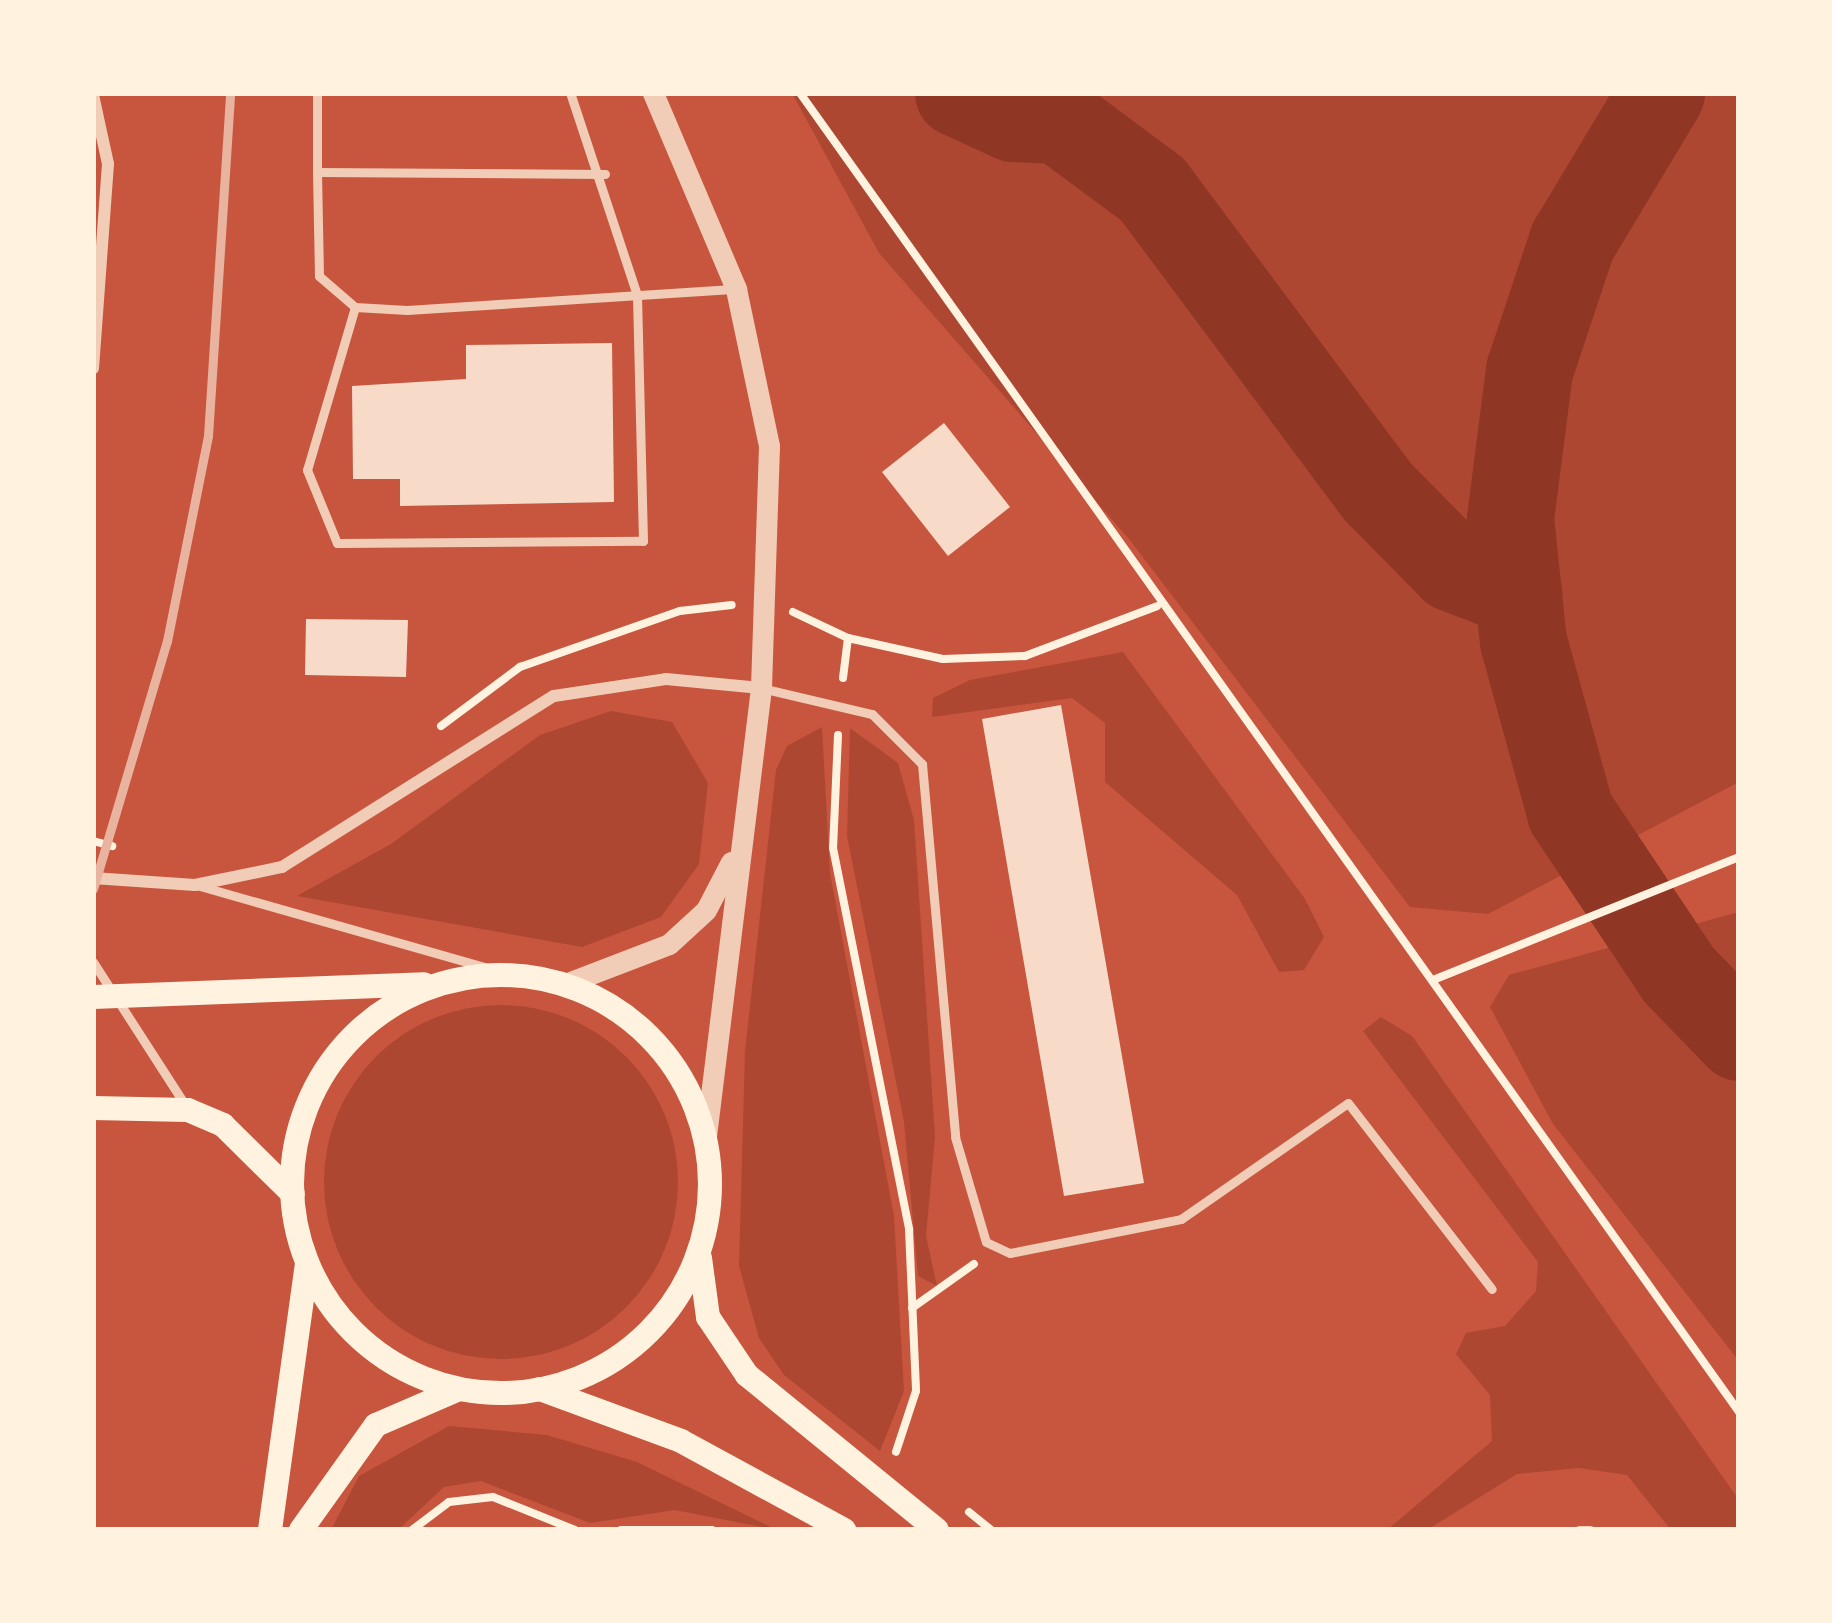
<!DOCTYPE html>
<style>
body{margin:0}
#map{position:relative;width:1832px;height:1623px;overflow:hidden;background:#c8553d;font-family:"Roboto Serif",serif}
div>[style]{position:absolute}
.green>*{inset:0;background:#ae4732}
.round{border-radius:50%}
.river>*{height:87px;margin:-43.5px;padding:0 43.5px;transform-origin:43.5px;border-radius:43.5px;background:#8f3625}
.building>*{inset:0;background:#f7dbc8}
.path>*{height:8px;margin:-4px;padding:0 4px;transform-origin:4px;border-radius:4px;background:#fff3e0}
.service>*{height:9px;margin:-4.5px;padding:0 4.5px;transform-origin:4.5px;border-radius:4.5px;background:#f1ccb7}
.minor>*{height:12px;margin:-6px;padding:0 6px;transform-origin:6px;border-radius:6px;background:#f1ccb7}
.tertiary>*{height:21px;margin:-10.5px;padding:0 10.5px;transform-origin:10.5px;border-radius:10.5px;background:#f1ccb7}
.secondary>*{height:24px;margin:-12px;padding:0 12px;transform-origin:12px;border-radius:12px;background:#fff3e0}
.secondary>.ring{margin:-12px;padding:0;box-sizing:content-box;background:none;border:24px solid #fff3e0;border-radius:50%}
.rail>*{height:9px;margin:-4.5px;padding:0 4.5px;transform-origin:4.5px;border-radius:4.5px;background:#e9b49f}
span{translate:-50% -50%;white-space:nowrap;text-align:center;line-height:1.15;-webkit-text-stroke:12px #fff3e0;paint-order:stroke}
.frame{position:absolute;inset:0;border:96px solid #fff3e0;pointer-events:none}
</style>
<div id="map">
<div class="green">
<i style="clip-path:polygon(792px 93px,1739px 93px,1739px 782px,1488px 914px,1410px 907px,1129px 539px,879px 253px)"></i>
<i style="clip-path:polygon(1123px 652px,1305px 899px,1324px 937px,1304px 970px,1279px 972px,1237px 895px,1105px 782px,1105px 723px,1072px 698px,932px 717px,933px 698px,970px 680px)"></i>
<i style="clip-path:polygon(611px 711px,672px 722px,708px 783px,699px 864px,661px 917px,582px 947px,297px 896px,391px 844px,540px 735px)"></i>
<i style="clip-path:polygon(822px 727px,830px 873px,894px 1216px,904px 1391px,880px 1451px,784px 1375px,759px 1338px,739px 1266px,745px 1051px,776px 770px,787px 746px)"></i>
<i style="clip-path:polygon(850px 728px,898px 763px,914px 820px,935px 1137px,926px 1236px,937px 1286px,918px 1276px,904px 1122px,847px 836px)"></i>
<i style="clip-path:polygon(1739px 912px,1739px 1361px,1553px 1124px,1490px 1007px,1509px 975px)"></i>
<i class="round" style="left:324px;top:1005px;width:354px;height:354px"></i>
<i style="clip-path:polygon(1381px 1017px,1412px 1036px,1739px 1500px,1739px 1530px,1671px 1530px,1627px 1475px,1579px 1468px,1517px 1474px,1427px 1530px,1387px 1530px,1492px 1441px,1490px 1395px,1456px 1354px,1466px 1333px,1505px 1326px,1536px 1291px,1538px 1262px,1363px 1031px)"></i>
<i style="clip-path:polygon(449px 1426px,547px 1435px,637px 1462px,777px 1530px,675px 1510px,590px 1523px,481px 1481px,444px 1487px,398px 1530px,331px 1530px,359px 1476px)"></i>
</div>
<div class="river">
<i style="left:958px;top:93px;width:60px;rotate:24.4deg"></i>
<i style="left:1013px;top:118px;width:46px;rotate:2.5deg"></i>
<i style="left:1059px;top:120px;width:116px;rotate:36.6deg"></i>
<i style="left:1152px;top:189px;width:379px;rotate:53.3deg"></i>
<i style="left:1379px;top:493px;width:105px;rotate:45.4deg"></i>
<i style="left:1453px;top:568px;width:70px;rotate:21deg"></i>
<i style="left:1661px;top:93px;width:173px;rotate:121deg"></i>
<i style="left:1572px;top:241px;width:136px;rotate:108.4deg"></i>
<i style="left:1529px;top:370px;width:149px;rotate:97.3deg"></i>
<i style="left:1510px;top:518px;width:124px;rotate:84deg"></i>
<i style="left:1523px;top:641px;width:177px;rotate:74.6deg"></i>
<i style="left:1570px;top:812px;width:195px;rotate:56.3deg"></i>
<i style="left:1678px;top:974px;width:88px;rotate:45.9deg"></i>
</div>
<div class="building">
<i style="clip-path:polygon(612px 343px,614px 502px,400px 506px,400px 479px,353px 479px,352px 386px,466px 379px,466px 345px)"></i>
<i style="clip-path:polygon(944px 423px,1010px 507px,948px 556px,882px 472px)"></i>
<i style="clip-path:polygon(306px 619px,408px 620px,406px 677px,305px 675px)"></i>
<i style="clip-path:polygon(1061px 705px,1144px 1183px,1064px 1196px,982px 719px)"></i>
</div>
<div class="path">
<i style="left:800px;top:93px;width:1619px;rotate:54.55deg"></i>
<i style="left:793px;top:612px;width:61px;rotate:25.3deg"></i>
<i style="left:848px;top:638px;width:97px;rotate:12.5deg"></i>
<i style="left:943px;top:659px;width:82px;rotate:-2.1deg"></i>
<i style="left:1025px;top:656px;width:141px;rotate:-20.7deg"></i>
<i style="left:843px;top:678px;width:40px;rotate:-82.9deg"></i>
<i style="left:441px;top:726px;width:99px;rotate:-36.8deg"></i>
<i style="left:520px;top:667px;width:170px;rotate:-19.3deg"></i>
<i style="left:680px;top:611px;width:52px;rotate:-6.6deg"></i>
<i style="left:838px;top:735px;width:113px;rotate:92.5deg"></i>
<i style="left:833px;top:848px;width:389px;rotate:78.7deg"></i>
<i style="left:909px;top:1229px;width:162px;rotate:87.5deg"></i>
<i style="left:916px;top:1391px;width:64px;rotate:108.2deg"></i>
<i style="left:93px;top:841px;width:20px;rotate:15deg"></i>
<i style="left:1433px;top:980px;width:330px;rotate:-21.9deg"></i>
<i style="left:912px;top:1308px;width:76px;rotate:-35.4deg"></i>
<i style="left:969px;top:1512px;width:28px;rotate:39deg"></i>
<i style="left:412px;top:1530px;width:46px;rotate:-37.1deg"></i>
<i style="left:449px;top:1502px;width:44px;rotate:-6.5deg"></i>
<i style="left:493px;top:1497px;width:88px;rotate:21.9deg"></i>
<i style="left:621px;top:1530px;width:91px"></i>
</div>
<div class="service">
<i style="left:317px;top:172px;width:79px;rotate:-90deg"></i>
<i style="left:605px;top:174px;width:288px;rotate:-179.6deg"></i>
<i style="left:317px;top:172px;width:104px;rotate:88.9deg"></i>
<i style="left:319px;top:276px;width:48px;rotate:40.7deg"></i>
<i style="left:355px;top:307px;width:52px;rotate:3.3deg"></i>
<i style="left:407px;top:310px;width:330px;rotate:-3.7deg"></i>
<i style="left:355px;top:307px;width:170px;rotate:106.4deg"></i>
<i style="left:307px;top:470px;width:79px;rotate:67.7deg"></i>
<i style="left:337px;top:543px;width:306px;rotate:-0.4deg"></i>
<i style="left:643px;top:541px;width:246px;rotate:-91.4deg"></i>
<i style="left:637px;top:295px;width:213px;rotate:-108.3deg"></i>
<i style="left:761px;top:688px;width:114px;rotate:13.2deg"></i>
<i style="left:872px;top:714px;width:71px;rotate:45deg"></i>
<i style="left:922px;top:764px;width:374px;rotate:84.9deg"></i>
<i style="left:955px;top:1137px;width:109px;rotate:73.6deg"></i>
<i style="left:986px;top:1242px;width:26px;rotate:25deg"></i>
<i style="left:1010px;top:1253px;width:174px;rotate:-11.2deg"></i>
<i style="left:1181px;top:1219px;width:203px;rotate:-34.8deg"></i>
<i style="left:1348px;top:1103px;width:235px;rotate:52.3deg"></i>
<i style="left:200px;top:886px;width:324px;rotate:15.9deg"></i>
<i style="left:93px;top:962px;width:174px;rotate:57.2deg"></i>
<i style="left:1579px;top:1530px;width:11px"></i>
</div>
<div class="minor">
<i style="left:93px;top:95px;width:71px;rotate:77.7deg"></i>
<i style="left:108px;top:164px;width:205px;rotate:94.2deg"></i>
<i style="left:93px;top:878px;width:102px;rotate:3.9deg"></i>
<i style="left:195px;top:885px;width:89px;rotate:-11.7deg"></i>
<i style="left:282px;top:867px;width:321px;rotate:-32.2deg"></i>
<i style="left:554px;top:696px;width:113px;rotate:-8.6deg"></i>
<i style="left:666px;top:679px;width:95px;rotate:5.4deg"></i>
</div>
<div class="tertiary">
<i style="left:653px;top:93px;width:213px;rotate:67deg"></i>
<i style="left:736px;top:289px;width:160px;rotate:78.1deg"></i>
<i style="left:769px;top:446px;width:242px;rotate:91.9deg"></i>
<i style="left:761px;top:688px;width:454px;rotate:97deg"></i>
<i style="left:565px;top:984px;width:111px;rotate:-21deg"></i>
<i style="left:669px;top:944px;width:50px;rotate:-42.6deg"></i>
<i style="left:706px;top:910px;width:54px;rotate:-62.5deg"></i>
</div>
<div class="secondary">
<i class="ring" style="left:292px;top:975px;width:394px;height:394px"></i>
<i style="left:93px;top:997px;width:331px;rotate:-2.2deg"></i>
<i style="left:93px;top:1108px;width:95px;rotate:1.2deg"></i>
<i style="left:188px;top:1110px;width:38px;rotate:23deg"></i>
<i style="left:223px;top:1125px;width:98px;rotate:44.6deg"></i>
<i style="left:700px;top:1258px;width:60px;rotate:82.3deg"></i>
<i style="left:708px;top:1317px;width:70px;rotate:56.1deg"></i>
<i style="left:747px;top:1375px;width:245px;rotate:39.2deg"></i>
<i style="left:540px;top:1389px;width:150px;rotate:20.2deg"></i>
<i style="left:681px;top:1441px;width:186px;rotate:28.6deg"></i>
<i style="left:270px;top:1530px;width:270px;rotate:-82.1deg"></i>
<i style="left:301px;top:1530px;width:129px;rotate:-54.5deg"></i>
<i style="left:376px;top:1425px;width:88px;rotate:-23.4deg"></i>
</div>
<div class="rail">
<i style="left:93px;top:889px;width:259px;rotate:-73.4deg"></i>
<i style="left:167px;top:641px;width:209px;rotate:-78.7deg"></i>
<i style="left:208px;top:436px;width:344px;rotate:-86.3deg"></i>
</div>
<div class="frame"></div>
</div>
